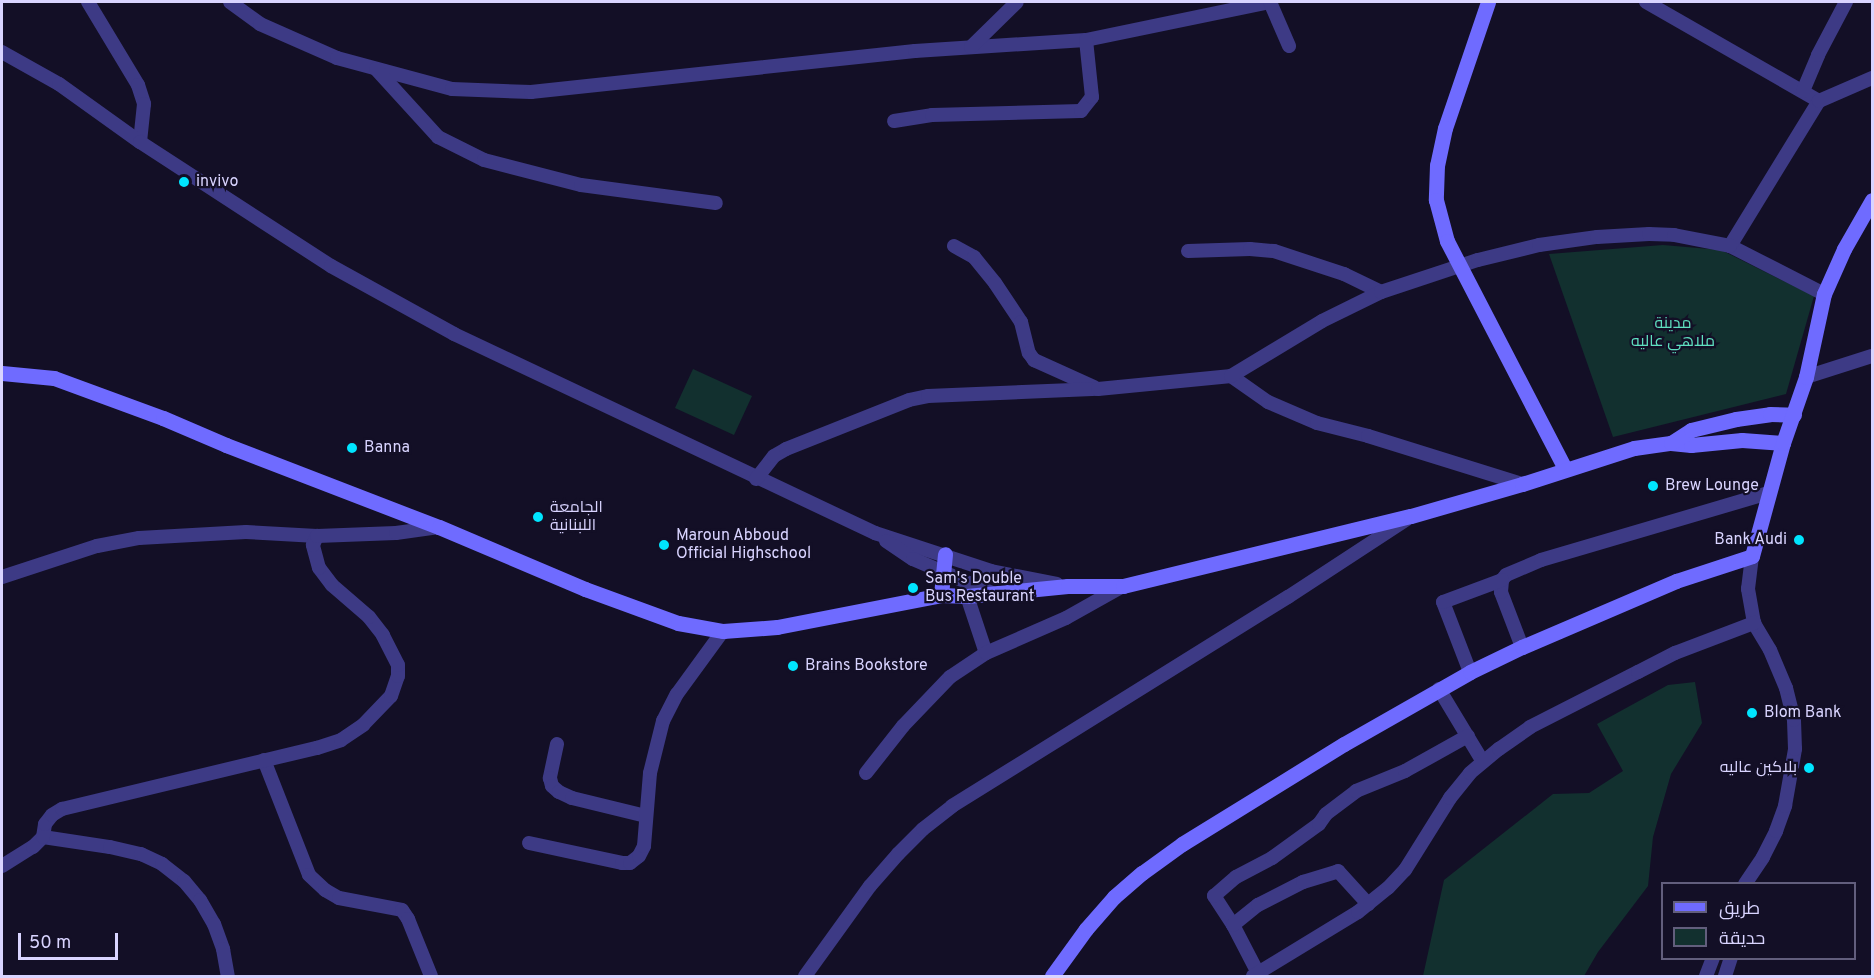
<!DOCTYPE html>
<meta charset="utf-8">
<style>
body{margin:0}
#map{position:relative;width:1874px;height:978px;overflow:hidden;background:#130f26;font-family:Overpass,Cairo,sans-serif}
div>[style]{position:absolute}
.green>*{inset:0;background:#12302f}
.street>*{height:14px;margin:-7px;padding:0 7px;transform-origin:7px;border-radius:7px;background:#3d3a85}
.secondary>*{height:15px;margin:-7.5px;padding:0 7.5px;transform-origin:7.5px;border-radius:7.5px;background:#6f6bff}
.dots>*{width:16px;height:16px;translate:-50% -50%;box-sizing:border-box;border:3px solid #130f26;border-radius:50%}
span{translate:-50% -50%;white-space:nowrap;text-align:center;line-height:1.15;-webkit-text-stroke:4.5px #130f26;paint-order:stroke}
.poi-label{font-size:16px;color:#d9d4ff}
.left{translate:0 -50%;text-align:left}
.right{translate:-100% -50%;text-align:right}
.park-label{font-size:16px;color:#5fe0c0}
.frame{position:absolute;inset:0;border:3px solid #d9d4ff;pointer-events:none}
.legend{position:absolute;left:1661px;top:882px;width:195px;height:78px;box-sizing:border-box;background:#130f26;border:2px solid #625e7d;margin:0;padding:8px 10px;list-style:none;font-size:18px;color:#d9d4ff}
.legend li{display:flex;align-items:center;gap:12px;height:30px}
.legend b{width:30px;border:2px solid #625e7d}
.scale{position:absolute;left:18px;top:933px;width:100px;height:27px;box-sizing:border-box;border:3px solid #d9d4ff;border-top:0;padding-left:8px;font-size:18px;line-height:21px;white-space:nowrap;color:#d9d4ff;-webkit-text-stroke:4px #130f26;paint-order:stroke}
</style>
<div id="map">
<div class="green">
<i style="clip-path:polygon(1663px 245px,1721px 250px,1814px 296px,1786px 394px,1613px 437px,1549px 254px)"></i>
<i style="clip-path:polygon(693px 369px,752px 396px,734px 435px,675px 408px)"></i>
<i style="clip-path:polygon(1695px 682px,1702px 723px,1671px 774px,1653px 837px,1648px 886px,1598px 952px,1584px 976px,1423px 976px,1444px 880px,1553px 794px,1589px 793px,1623px 771px,1597px 724px,1668px 685px)"></i>
</div>
<div class="street">
<i style="left:88px;top:2px;width:97px;rotate:58.9deg"></i>
<i style="left:138px;top:85px;width:20px;rotate:72deg"></i>
<i style="left:144px;top:104px;width:38px;rotate:96deg"></i>
<i style="left:230px;top:2px;width:37px;rotate:36deg"></i>
<i style="left:260px;top:24px;width:84px;rotate:23.8deg"></i>
<i style="left:337px;top:58px;width:119px;rotate:15.1deg"></i>
<i style="left:452px;top:89px;width:79px;rotate:2.2deg"></i>
<i style="left:531px;top:92px;width:386px;rotate:-6.1deg"></i>
<i style="left:915px;top:51px;width:171px;rotate:-3.7deg"></i>
<i style="left:1086px;top:40px;width:187px;rotate:-11.7deg"></i>
<i style="left:1270px;top:2px;width:48px;rotate:66.6deg"></i>
<i style="left:1646px;top:2px;width:199px;rotate:29.8deg"></i>
<i style="left:971px;top:47px;width:64px;rotate:-44.4deg"></i>
<i style="left:2px;top:52px;width:65px;rotate:29.3deg"></i>
<i style="left:59px;top:84px;width:100px;rotate:35.6deg"></i>
<i style="left:140px;top:142px;width:228px;rotate:33deg"></i>
<i style="left:331px;top:266px;width:141px;rotate:28.9deg"></i>
<i style="left:454px;top:334px;width:466px;rotate:25.3deg"></i>
<i style="left:875px;top:533px;width:122px;rotate:18.1deg"></i>
<i style="left:991px;top:571px;width:67px;rotate:11.1deg"></i>
<i style="left:376px;top:69px;width:92px;rotate:47.6deg"></i>
<i style="left:438px;top:137px;width:51px;rotate:26.6deg"></i>
<i style="left:484px;top:160px;width:100px;rotate:14.5deg"></i>
<i style="left:581px;top:185px;width:136px;rotate:7.6deg"></i>
<i style="left:1803px;top:91px;width:39px;rotate:-67deg"></i>
<i style="left:1818px;top:55px;width:60px;rotate:-62.2deg"></i>
<i style="left:894px;top:121px;width:38px;rotate:-9deg"></i>
<i style="left:932px;top:115px;width:149px;rotate:-1.5deg"></i>
<i style="left:1081px;top:111px;width:18px;rotate:-52deg"></i>
<i style="left:1092px;top:97px;width:57px;rotate:-96deg"></i>
<i style="left:954px;top:246px;width:23px;rotate:29deg"></i>
<i style="left:974px;top:257px;width:33px;rotate:51deg"></i>
<i style="left:995px;top:283px;width:47px;rotate:56.3deg"></i>
<i style="left:1021px;top:322px;width:32px;rotate:76deg"></i>
<i style="left:1029px;top:353px;width:9px;rotate:54deg"></i>
<i style="left:1034px;top:360px;width:66px;rotate:24.2deg"></i>
<i style="left:1188px;top:251px;width:62px;rotate:-1.8deg"></i>
<i style="left:1250px;top:249px;width:24px;rotate:5deg"></i>
<i style="left:1274px;top:251px;width:74px;rotate:18.2deg"></i>
<i style="left:1344px;top:274px;width:41px;rotate:25.9deg"></i>
<i style="left:1824px;top:294px;width:106px;rotate:-152.9deg"></i>
<i style="left:1730px;top:246px;width:170px;rotate:-58.5deg"></i>
<i style="left:1819px;top:101px;width:58px;rotate:-23.5deg"></i>
<i style="left:1231px;top:376px;width:45px;rotate:35.1deg"></i>
<i style="left:1268px;top:402px;width:53px;rotate:23.2deg"></i>
<i style="left:1317px;top:423px;width:53px;rotate:14.3deg"></i>
<i style="left:1368px;top:436px;width:161px;rotate:17.3deg"></i>
<i style="left:1806px;top:377px;width:69px;rotate:-17.7deg"></i>
<i style="left:756px;top:479px;width:29px;rotate:-52deg"></i>
<i style="left:774px;top:456px;width:14px;rotate:-30deg"></i>
<i style="left:786px;top:449px;width:132px;rotate:-21.7deg"></i>
<i style="left:909px;top:400px;width:19px;rotate:-12deg"></i>
<i style="left:928px;top:396px;width:170px;rotate:-2.4deg"></i>
<i style="left:1098px;top:389px;width:134px;rotate:-5.6deg"></i>
<i style="left:1231px;top:376px;width:106px;rotate:-31.1deg"></i>
<i style="left:1322px;top:321px;width:66px;rotate:-26.2deg"></i>
<i style="left:1381px;top:292px;width:102px;rotate:-18.3deg"></i>
<i style="left:1478px;top:260px;width:63px;rotate:-13.8deg"></i>
<i style="left:1539px;top:245px;width:59px;rotate:-7.9deg"></i>
<i style="left:1597px;top:237px;width:52px;rotate:-3.3deg"></i>
<i style="left:1649px;top:234px;width:25px;rotate:2deg"></i>
<i style="left:1674px;top:235px;width:57px;rotate:11.1deg"></i>
<i style="left:886px;top:541px;width:32px;rotate:34deg"></i>
<i style="left:913px;top:559px;width:86px;rotate:23.3deg"></i>
<i style="left:2px;top:577px;width:100px;rotate:-18.1deg"></i>
<i style="left:97px;top:546px;width:43px;rotate:-10.8deg"></i>
<i style="left:139px;top:538px;width:107px;rotate:-3.2deg"></i>
<i style="left:246px;top:532px;width:71px;rotate:3.2deg"></i>
<i style="left:967px;top:596px;width:60px;rotate:71.6deg"></i>
<i style="left:1522px;top:647px;width:59px;rotate:-110.9deg"></i>
<i style="left:1501px;top:592px;width:12px;rotate:-85deg"></i>
<i style="left:1502px;top:580px;width:6px;rotate:-51deg"></i>
<i style="left:1506px;top:575px;width:38px;rotate:-23deg"></i>
<i style="left:1541px;top:560px;width:237px;rotate:-16.4deg"></i>
<i style="left:1470px;top:672px;width:75px;rotate:-111.1deg"></i>
<i style="left:1443px;top:602px;width:63px;rotate:-20.4deg"></i>
<i style="left:1439px;top:689px;width:85px;rotate:58.9deg"></i>
<i style="left:557px;top:744px;width:35px;rotate:102deg"></i>
<i style="left:550px;top:778px;width:8px;rotate:76deg"></i>
<i style="left:552px;top:786px;width:9px;rotate:41deg"></i>
<i style="left:559px;top:792px;width:14px;rotate:25deg"></i>
<i style="left:572px;top:798px;width:76px;rotate:13.7deg"></i>
<i style="left:264px;top:760px;width:123px;rotate:68.6deg"></i>
<i style="left:309px;top:875px;width:22px;rotate:43deg"></i>
<i style="left:325px;top:890px;width:16px;rotate:30deg"></i>
<i style="left:339px;top:898px;width:64px;rotate:10.8deg"></i>
<i style="left:402px;top:910px;width:11px;rotate:56deg"></i>
<i style="left:408px;top:919px;width:61px;rotate:68deg"></i>
<i style="left:866px;top:773px;width:60px;rotate:-51.8deg"></i>
<i style="left:903px;top:726px;width:68px;rotate:-46.2deg"></i>
<i style="left:950px;top:677px;width:43px;rotate:-33.7deg"></i>
<i style="left:986px;top:653px;width:87px;rotate:-23.6deg"></i>
<i style="left:1066px;top:618px;width:65px;rotate:-29.3deg"></i>
<i style="left:43px;top:837px;width:68px;rotate:8.5deg"></i>
<i style="left:110px;top:847px;width:32px;rotate:13deg"></i>
<i style="left:141px;top:854px;width:23px;rotate:25deg"></i>
<i style="left:162px;top:864px;width:28px;rotate:38deg"></i>
<i style="left:184px;top:881px;width:25px;rotate:50deg"></i>
<i style="left:200px;top:900px;width:28px;rotate:60deg"></i>
<i style="left:214px;top:924px;width:27px;rotate:70deg"></i>
<i style="left:223px;top:949px;width:27px;rotate:80deg"></i>
<i style="left:529px;top:843px;width:95px;rotate:12.1deg"></i>
<i style="left:622px;top:863px;width:8px"></i>
<i style="left:630px;top:863px;width:11px;rotate:-38deg"></i>
<i style="left:639px;top:856px;width:11px;rotate:-63deg"></i>
<i style="left:644px;top:846px;width:73px;rotate:-85.3deg"></i>
<i style="left:650px;top:773px;width:54px;rotate:-76deg"></i>
<i style="left:663px;top:721px;width:30px;rotate:-63deg"></i>
<i style="left:677px;top:694px;width:78px;rotate:-53.9deg"></i>
<i style="left:2px;top:866px;width:36px;rotate:-32deg"></i>
<i style="left:33px;top:847px;width:14px;rotate:-45deg"></i>
<i style="left:43px;top:837px;width:13px;rotate:-81deg"></i>
<i style="left:45px;top:824px;width:11px;rotate:-52deg"></i>
<i style="left:52px;top:815px;width:12px;rotate:-31deg"></i>
<i style="left:62px;top:809px;width:262px;rotate:-13.5deg"></i>
<i style="left:317px;top:748px;width:25px;rotate:-18deg"></i>
<i style="left:341px;top:740px;width:27px;rotate:-34deg"></i>
<i style="left:363px;top:725px;width:40px;rotate:-46deg"></i>
<i style="left:391px;top:696px;width:21px;rotate:-71deg"></i>
<i style="left:398px;top:676px;width:11px;rotate:-90deg"></i>
<i style="left:398px;top:665px;width:34px;rotate:-117deg"></i>
<i style="left:383px;top:635px;width:23px;rotate:-128deg"></i>
<i style="left:369px;top:617px;width:49px;rotate:-139.1deg"></i>
<i style="left:332px;top:585px;width:21px;rotate:-127deg"></i>
<i style="left:319px;top:568px;width:24px;rotate:-105deg"></i>
<i style="left:313px;top:545px;width:10px;rotate:-66deg"></i>
<i style="left:317px;top:536px;width:79px;rotate:-2.2deg"></i>
<i style="left:396px;top:533px;width:43px;rotate:-7.9deg"></i>
<i style="left:1745px;top:884px;width:32px;rotate:-56deg"></i>
<i style="left:1763px;top:857px;width:29px;rotate:-63deg"></i>
<i style="left:1776px;top:831px;width:27px;rotate:-70deg"></i>
<i style="left:1785px;top:806px;width:58px;rotate:-80deg"></i>
<i style="left:1795px;top:749px;width:29px;rotate:-92deg"></i>
<i style="left:1794px;top:720px;width:33px;rotate:-104deg"></i>
<i style="left:1786px;top:688px;width:41px;rotate:-112.8deg"></i>
<i style="left:1770px;top:650px;width:31px;rotate:-121deg"></i>
<i style="left:1754px;top:623px;width:35px;rotate:-100deg"></i>
<i style="left:1748px;top:589px;width:33px;rotate:-83deg"></i>
<i style="left:1233px;top:925px;width:35px;rotate:-123deg"></i>
<i style="left:1214px;top:896px;width:29px;rotate:-41deg"></i>
<i style="left:1236px;top:877px;width:41px;rotate:-27.8deg"></i>
<i style="left:1272px;top:858px;width:58px;rotate:-35.9deg"></i>
<i style="left:1319px;top:824px;width:12px;rotate:-55deg"></i>
<i style="left:1326px;top:814px;width:38px;rotate:-37deg"></i>
<i style="left:1356px;top:791px;width:53px;rotate:-22.2deg"></i>
<i style="left:1405px;top:771px;width:72px;rotate:-29.1deg"></i>
<i style="left:1258px;top:973px;width:54px;rotate:-117.5deg"></i>
<i style="left:1233px;top:925px;width:32px;rotate:-39deg"></i>
<i style="left:1258px;top:905px;width:51px;rotate:-27.1deg"></i>
<i style="left:1303px;top:882px;width:37px;rotate:-17deg"></i>
<i style="left:1338px;top:871px;width:45px;rotate:47.7deg"></i>
<i style="left:805px;top:976px;width:111px;rotate:-54.2deg"></i>
<i style="left:870px;top:886px;width:43px;rotate:-48.8deg"></i>
<i style="left:898px;top:854px;width:35px;rotate:-45deg"></i>
<i style="left:923px;top:829px;width:37px;rotate:-38deg"></i>
<i style="left:952px;top:806px;width:396px;rotate:-31.9deg"></i>
<i style="left:1288px;top:597px;width:142px;rotate:-33.2deg"></i>
<i style="left:1253px;top:976px;width:123px;rotate:-31.4deg"></i>
<i style="left:1358px;top:912px;width:38px;rotate:-39deg"></i>
<i style="left:1388px;top:888px;width:25px;rotate:-47deg"></i>
<i style="left:1405px;top:870px;width:85px;rotate:-58deg"></i>
<i style="left:1450px;top:798px;width:32px;rotate:-51deg"></i>
<i style="left:1470px;top:773px;width:38px;rotate:-40deg"></i>
<i style="left:1499px;top:749px;width:38px;rotate:-35deg"></i>
<i style="left:1530px;top:727px;width:121px;rotate:-27deg"></i>
<i style="left:1638px;top:672px;width:42px;rotate:-27.2deg"></i>
<i style="left:1675px;top:653px;width:85px;rotate:-20.8deg"></i>
<i style="left:1706px;top:976px;width:19px;rotate:-69deg"></i>
<i style="left:1725px;top:976px;width:19px;rotate:-72deg"></i>
</div>
<div class="secondary">
<i style="left:1488px;top:2px;width:133px;rotate:108.8deg"></i>
<i style="left:1445px;top:128px;width:38px;rotate:102deg"></i>
<i style="left:1437px;top:165px;width:35px;rotate:92deg"></i>
<i style="left:1436px;top:200px;width:42px;rotate:75deg"></i>
<i style="left:1447px;top:241px;width:257px;rotate:62.6deg"></i>
<i style="left:2px;top:373px;width:52px;rotate:5.5deg"></i>
<i style="left:54px;top:378px;width:116px;rotate:20.2deg"></i>
<i style="left:163px;top:418px;width:69px;rotate:23.2deg"></i>
<i style="left:226px;top:445px;width:228px;rotate:21.1deg"></i>
<i style="left:439px;top:527px;width:159px;rotate:23deg"></i>
<i style="left:585px;top:589px;width:99px;rotate:20.1deg"></i>
<i style="left:678px;top:623px;width:46px;rotate:10.1deg"></i>
<i style="left:723px;top:631px;width:54px;rotate:-4.2deg"></i>
<i style="left:777px;top:627px;width:167px;rotate:-11deg"></i>
<i style="left:941px;top:595px;width:26px;rotate:2deg"></i>
<i style="left:967px;top:596px;width:101px;rotate:-5.7deg"></i>
<i style="left:1068px;top:586px;width:55px"></i>
<i style="left:1123px;top:586px;width:296px;rotate:-13.7deg"></i>
<i style="left:1411px;top:516px;width:116px;rotate:-16.1deg"></i>
<i style="left:1522px;top:484px;width:118px;rotate:-17.8deg"></i>
<i style="left:1634px;top:448px;width:37px;rotate:-8deg"></i>
<i style="left:1671px;top:443px;width:20px;rotate:6deg"></i>
<i style="left:1691px;top:445px;width:51px;rotate:-5.6deg"></i>
<i style="left:1742px;top:440px;width:41px;rotate:4.2deg"></i>
<i style="left:1671px;top:443px;width:24px;rotate:-33deg"></i>
<i style="left:1691px;top:430px;width:46px;rotate:-13.7deg"></i>
<i style="left:1736px;top:419px;width:34px;rotate:-8deg"></i>
<i style="left:1770px;top:414px;width:24px;rotate:2deg"></i>
<i style="left:941px;top:595px;width:41px;rotate:-84.4deg"></i>
<i style="left:1052px;top:976px;width:58px;rotate:-54.1deg"></i>
<i style="left:1086px;top:929px;width:43px;rotate:-48.8deg"></i>
<i style="left:1114px;top:897px;width:37px;rotate:-41deg"></i>
<i style="left:1142px;top:873px;width:49px;rotate:-35.9deg"></i>
<i style="left:1182px;top:844px;width:190px;rotate:-31.7deg"></i>
<i style="left:1344px;top:744px;width:145px;rotate:-29.7deg"></i>
<i style="left:1470px;top:672px;width:58px;rotate:-25.7deg"></i>
<i style="left:1522px;top:647px;width:168px;rotate:-23.2deg"></i>
<i style="left:1676px;top:581px;width:80px;rotate:-18.2deg"></i>
<i style="left:1752px;top:556px;width:117px;rotate:-74.7deg"></i>
<i style="left:1783px;top:443px;width:70px;rotate:-70.8deg"></i>
<i style="left:1806px;top:377px;width:85px;rotate:-77.8deg"></i>
<i style="left:1824px;top:294px;width:49px;rotate:-66deg"></i>
<i style="left:1844px;top:249px;width:56px;rotate:-60.3deg"></i>
</div>
<div class="dots">
<i style="left:184px;top:182px;background:#00e5ff"></i>
<i style="left:352px;top:448px;background:#00e5ff"></i>
<i style="left:1653px;top:486px;background:#00e5ff"></i>
<i style="left:538px;top:517px;background:#00e5ff"></i>
<i style="left:1799px;top:540px;background:#00e5ff"></i>
<i style="left:664px;top:545px;background:#00e5ff"></i>
<i style="left:913px;top:588px;background:#00e5ff"></i>
<i style="left:793px;top:666px;background:#00e5ff"></i>
<i style="left:1752px;top:713px;background:#00e5ff"></i>
<i style="left:1809px;top:768px;background:#00e5ff"></i>
</div>
<div class="poi-label">
<span class="left" style="left:196px;top:182px">invivo</span>
<span class="left" style="left:364px;top:448px">Banna</span>
<span class="left" style="left:1665px;top:486px">Brew Lounge</span>
<span class="left" style="left:550px;top:517px">الجامعة<br>اللبنانية</span>
<span class="left" style="left:676px;top:545px">Maroun Abboud<br>Official Highschool</span>
<span class="right" style="left:1787px;top:540px">Bank Audi</span>
<span class="left" style="left:925px;top:588px">Sam's Double<br>Bus Restaurant</span>
<span class="left" style="left:805px;top:666px">Brains Bookstore</span>
<span class="left" style="left:1764px;top:713px">Blom Bank</span>
<span class="right" style="left:1797px;top:768px">بلاكين عاليه</span>
</div>
<div class="park-label">
<span style="left:1673px;top:333px">مدينة<br>ملاهي عاليه</span>
</div>
<div class="frame"></div>
<ul class="legend">
<li><b style="height:8px;background:#6f6bff"></b>طريق</li>
<li><b style="height:16px;background:#12302f"></b>حديقة</li>
</ul>
<div class="scale">50 m</div>
</div>
